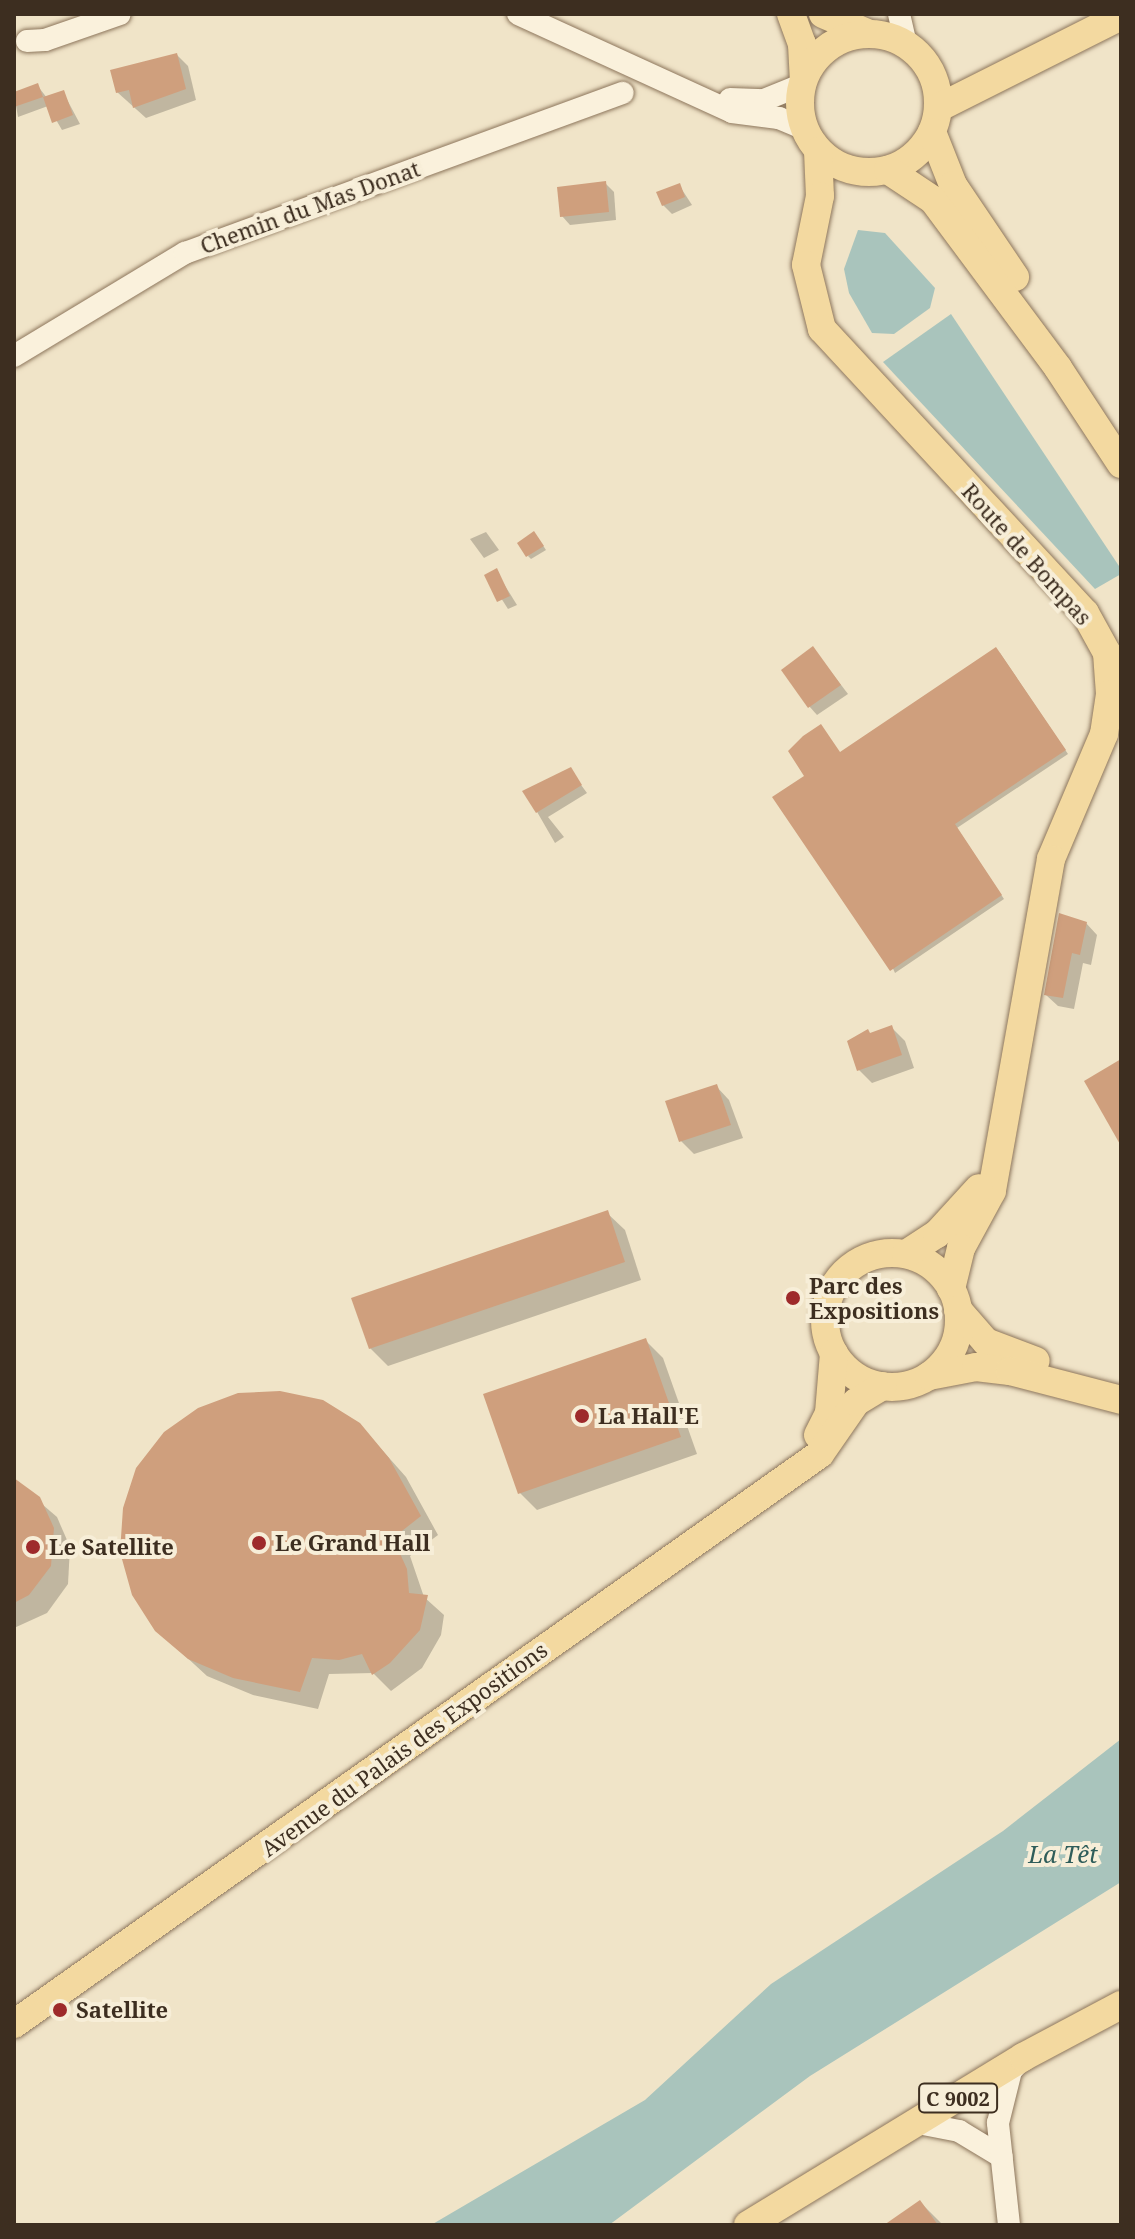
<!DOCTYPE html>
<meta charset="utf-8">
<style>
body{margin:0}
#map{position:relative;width:1135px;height:2239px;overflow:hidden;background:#f0e4c8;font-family:"Noto Serif",serif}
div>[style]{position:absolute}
.water>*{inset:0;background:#a9c4bc}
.shadow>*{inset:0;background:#0003}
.building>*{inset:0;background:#cf9f7d}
.roads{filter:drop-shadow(0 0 2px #8d765c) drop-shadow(0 0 2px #8d765c)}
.minor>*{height:22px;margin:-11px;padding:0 11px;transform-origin:11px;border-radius:11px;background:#faf1dc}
.major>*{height:28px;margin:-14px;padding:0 14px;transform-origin:14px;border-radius:14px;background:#f3d9a0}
.major>.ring{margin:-14px;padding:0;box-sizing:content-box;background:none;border:28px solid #f3d9a0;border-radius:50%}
.dots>*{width:22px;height:22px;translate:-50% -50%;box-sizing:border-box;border:4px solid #f7eed8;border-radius:50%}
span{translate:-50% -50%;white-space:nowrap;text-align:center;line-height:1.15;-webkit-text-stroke:8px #f7eed8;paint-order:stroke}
.shield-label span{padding:2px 6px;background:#f7eed8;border:2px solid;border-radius:6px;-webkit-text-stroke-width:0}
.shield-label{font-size:20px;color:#3d2e20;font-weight:700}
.street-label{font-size:22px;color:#3d2e20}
.poi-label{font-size:22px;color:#3d2e20;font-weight:700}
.left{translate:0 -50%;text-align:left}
.water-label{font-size:24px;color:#2f5d5a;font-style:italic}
.frame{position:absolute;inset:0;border:16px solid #3d2e20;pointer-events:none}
</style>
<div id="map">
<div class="water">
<i style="clip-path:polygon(858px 230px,885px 233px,935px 288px,930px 308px,894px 334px,872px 333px,849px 293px,844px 269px)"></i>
<i style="clip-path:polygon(951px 314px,1121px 569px,1121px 574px,1095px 589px,883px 362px)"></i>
<i style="clip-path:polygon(1121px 1739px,1121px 1882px,810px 2076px,609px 2225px,431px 2225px,645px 2100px,771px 1984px,1003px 1831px)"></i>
</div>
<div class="shadow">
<i style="clip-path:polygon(177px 55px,188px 66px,196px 100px,146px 118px,117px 92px)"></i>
<i style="clip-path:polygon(37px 85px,47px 98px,63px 92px,80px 124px,62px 130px,48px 106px,18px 117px,14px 94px)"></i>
<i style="clip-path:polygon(605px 183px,614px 192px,616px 220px,570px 225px,562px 216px)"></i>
<i style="clip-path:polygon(679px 185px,692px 205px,672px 214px,663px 205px)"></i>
<i style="clip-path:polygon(486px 532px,499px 550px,484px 558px,470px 539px)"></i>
<i style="clip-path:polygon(538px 538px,546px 550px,531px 559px,528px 556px)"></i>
<i style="clip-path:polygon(496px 571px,517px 605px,508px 609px,487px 576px)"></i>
<i style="clip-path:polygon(813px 648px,848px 694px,817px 715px,809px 706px)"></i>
<i style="clip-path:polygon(1000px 653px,1068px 754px,957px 828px,1004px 899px,895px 973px,807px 777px)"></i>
<i style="clip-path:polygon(570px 770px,587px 793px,548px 817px,564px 837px,555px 843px,525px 791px)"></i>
<i style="clip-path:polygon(1086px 923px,1097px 935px,1091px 965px,1083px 963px,1074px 1009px,1058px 1006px,1046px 995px)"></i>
<i style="clip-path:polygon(892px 1028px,905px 1041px,914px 1068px,872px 1083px,859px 1070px,871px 1035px)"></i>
<i style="clip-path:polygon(716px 1086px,729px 1100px,743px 1138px,694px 1154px,681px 1141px)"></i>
<i style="clip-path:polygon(607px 1213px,625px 1230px,641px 1280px,388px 1366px,370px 1348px)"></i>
<i style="clip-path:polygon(645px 1340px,663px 1358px,697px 1454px,537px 1510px,520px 1493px)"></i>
<i style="clip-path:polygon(359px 1424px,406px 1477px,438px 1535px,410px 1556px,424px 1597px,444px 1615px,441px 1635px,422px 1668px,391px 1691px,373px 1673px,329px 1674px,318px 1709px,253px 1695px,207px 1676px,157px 1630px)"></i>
<i style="clip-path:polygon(14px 1480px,57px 1517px,70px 1547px,68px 1584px,47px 1613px,14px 1628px)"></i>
<i style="clip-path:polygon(920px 2202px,943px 2225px,887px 2225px)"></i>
</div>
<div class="building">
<i style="clip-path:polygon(177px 53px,186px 89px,133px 108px,129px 90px,116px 93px,110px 70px)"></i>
<i style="clip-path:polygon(38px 83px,43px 97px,14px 107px,14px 92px)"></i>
<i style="clip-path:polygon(64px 90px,73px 115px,52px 123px,43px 97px)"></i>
<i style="clip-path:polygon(606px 181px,609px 212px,560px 217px,557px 187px)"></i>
<i style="clip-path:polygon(680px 183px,685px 197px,662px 206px,656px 192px)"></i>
<i style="clip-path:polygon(534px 531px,544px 546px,526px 557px,517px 543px)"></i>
<i style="clip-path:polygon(497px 568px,510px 596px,497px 602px,484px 575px)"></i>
<i style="clip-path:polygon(813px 646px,841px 685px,808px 708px,781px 670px)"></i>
<i style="clip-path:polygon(996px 647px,1066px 750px,955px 824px,1002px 895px,890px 971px,772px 797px,804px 776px,788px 751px,803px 736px,821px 724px,840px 752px)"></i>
<i style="clip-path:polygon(571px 767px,582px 785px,536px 813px,522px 791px)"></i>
<i style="clip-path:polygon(1059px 913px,1087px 922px,1080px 955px,1072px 953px,1063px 998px,1044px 995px)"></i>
<i style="clip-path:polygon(892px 1025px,902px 1055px,857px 1071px,847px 1041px,868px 1029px,870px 1033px)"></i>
<i style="clip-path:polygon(1121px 1059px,1121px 1146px,1084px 1081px)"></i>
<i style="clip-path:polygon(717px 1084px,731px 1125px,679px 1142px,665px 1101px)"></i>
<i style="clip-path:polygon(608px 1210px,625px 1262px,369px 1349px,351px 1298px)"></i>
<i style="clip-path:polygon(646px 1338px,681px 1437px,518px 1494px,483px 1394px)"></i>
<i style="clip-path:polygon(280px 1391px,323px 1400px,360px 1423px,389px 1458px,421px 1516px,393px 1538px,407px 1569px,409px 1593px,428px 1595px,420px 1630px,390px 1663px,372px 1675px,362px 1654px,339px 1660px,312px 1658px,300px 1692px,233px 1678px,188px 1659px,155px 1631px,132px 1595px,120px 1552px,123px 1508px,136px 1468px,164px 1432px,198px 1408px,238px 1393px)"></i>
<i style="clip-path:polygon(14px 1478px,40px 1497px,54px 1528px,51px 1566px,29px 1595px,14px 1603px)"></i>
<i style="clip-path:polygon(920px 2200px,938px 2225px,884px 2225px)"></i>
</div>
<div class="roads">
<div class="minor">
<i style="left:518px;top:14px;width:235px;rotate:24.6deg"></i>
<i style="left:732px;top:112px;width:47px;rotate:7.3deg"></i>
<i style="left:779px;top:118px;width:26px;rotate:23deg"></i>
<i style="left:899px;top:14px;width:32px;rotate:77deg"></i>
<i style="left:27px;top:41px;width:18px;rotate:-3deg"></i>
<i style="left:45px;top:40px;width:79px;rotate:-19.1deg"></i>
<i style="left:730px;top:99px;width:34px;rotate:2deg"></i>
<i style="left:764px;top:100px;width:40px;rotate:-22deg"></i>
<i style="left:14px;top:356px;width:200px;rotate:-31.1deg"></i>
<i style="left:185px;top:253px;width:466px;rotate:-20.1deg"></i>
<i style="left:918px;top:2123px;width:42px;rotate:11deg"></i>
<i style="left:959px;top:2131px;width:50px;rotate:31.2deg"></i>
<i style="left:1009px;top:2225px;width:103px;rotate:-96.2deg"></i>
<i style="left:998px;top:2123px;width:54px;rotate:-76deg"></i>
<i style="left:1011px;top:2071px;width:15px;rotate:-48deg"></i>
</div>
<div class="major">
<i style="left:791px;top:14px;width:32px;rotate:70deg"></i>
<i style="left:802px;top:44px;width:33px;rotate:87deg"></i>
<i style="left:823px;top:14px;width:51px;rotate:23.1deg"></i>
<i class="ring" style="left:800px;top:34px;width:110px;height:110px"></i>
<i style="left:938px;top:108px;width:205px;rotate:-26.7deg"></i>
<i style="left:932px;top:132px;width:57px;rotate:68.4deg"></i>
<i style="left:953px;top:185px;width:111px;rotate:56deg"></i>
<i style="left:818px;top:151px;width:45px;rotate:87.5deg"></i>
<i style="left:820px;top:196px;width:70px;rotate:101.5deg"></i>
<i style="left:806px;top:265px;width:66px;rotate:76deg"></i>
<i style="left:822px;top:329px;width:387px;rotate:47.2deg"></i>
<i style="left:1085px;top:613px;width:46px;rotate:61.2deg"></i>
<i style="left:1107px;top:653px;width:41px;rotate:85.8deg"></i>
<i style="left:1110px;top:694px;width:40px;rotate:98.5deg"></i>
<i style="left:1104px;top:734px;width:136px;rotate:113deg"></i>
<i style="left:1051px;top:859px;width:337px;rotate:100.1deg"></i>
<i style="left:992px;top:1191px;width:65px;rotate:118.5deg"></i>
<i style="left:961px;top:1248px;width:42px;rotate:103.7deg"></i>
<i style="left:888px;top:170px;width:54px;rotate:33.7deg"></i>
<i style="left:933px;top:200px;width:209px;rotate:53.3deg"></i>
<i style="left:1058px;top:368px;width:115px;rotate:56.7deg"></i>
<i class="ring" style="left:825px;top:1253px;width:106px;height:106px"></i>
<i style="left:906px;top:1254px;width:37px;rotate:-33deg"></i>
<i style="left:937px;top:1234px;width:62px;rotate:-47.6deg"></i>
<i style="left:958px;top:1310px;width:43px;rotate:48.8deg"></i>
<i style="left:986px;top:1342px;width:53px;rotate:20.8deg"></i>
<i style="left:929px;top:1376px;width:48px;rotate:-10.8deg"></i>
<i style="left:976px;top:1367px;width:34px;rotate:7deg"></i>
<i style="left:1010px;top:1371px;width:115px;rotate:14.6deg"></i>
<i style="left:818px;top:1435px;width:25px;rotate:-63deg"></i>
<i style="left:829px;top:1413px;width:60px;rotate:-85.2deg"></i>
<i style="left:14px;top:2024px;width:987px;rotate:-35.27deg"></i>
<i style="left:820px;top:1454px;width:63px;rotate:-55.3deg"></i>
<i style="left:856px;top:1402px;width:31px;rotate:-31deg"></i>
<i style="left:748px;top:2225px;width:322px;rotate:-31.4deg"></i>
<i style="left:1023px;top:2057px;width:111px;rotate:-28deg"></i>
</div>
</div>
<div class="dots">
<i style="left:793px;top:1298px;background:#9e2a2b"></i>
<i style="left:582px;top:1416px;background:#9e2a2b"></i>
<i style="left:259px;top:1543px;background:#9e2a2b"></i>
<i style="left:33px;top:1547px;background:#9e2a2b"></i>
<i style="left:60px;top:2010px;background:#9e2a2b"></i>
</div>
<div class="shield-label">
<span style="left:958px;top:2098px">C 9002</span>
</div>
<div class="street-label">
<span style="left:310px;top:207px;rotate:-20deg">Chemin du Mas Donat</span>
<span style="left:1027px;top:554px;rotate:48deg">Route de Bompas</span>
<span style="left:404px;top:1749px;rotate:-36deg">Avenue du Palais des Expositions</span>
</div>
<div class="poi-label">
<span class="left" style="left:809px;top:1298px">Parc des<br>Expositions</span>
<span class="left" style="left:598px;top:1416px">La Hall'E</span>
<span class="left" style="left:275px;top:1543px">Le Grand Hall</span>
<span class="left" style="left:49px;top:1547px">Le Satellite</span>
<span class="left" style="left:76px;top:2010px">Satellite</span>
</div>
<div class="water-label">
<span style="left:1063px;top:1854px">La Têt</span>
</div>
<div class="frame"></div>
</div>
